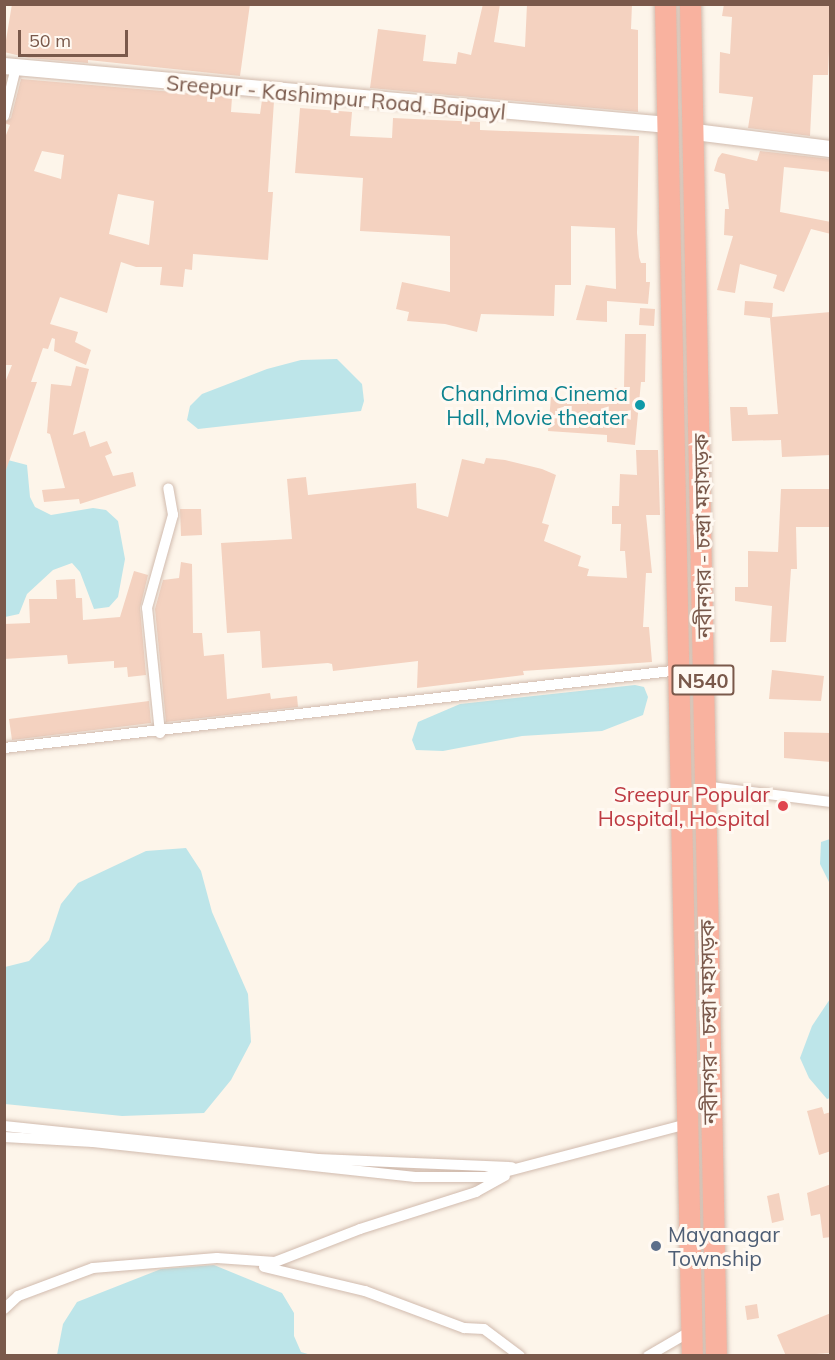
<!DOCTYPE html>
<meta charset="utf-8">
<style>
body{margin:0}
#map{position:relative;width:835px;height:1360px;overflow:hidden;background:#fdf5ea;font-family:Mulish,"Noto Sans Bengali",sans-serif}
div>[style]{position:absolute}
.water>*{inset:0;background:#bde5e9}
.building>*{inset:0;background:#f4d2c0}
.roads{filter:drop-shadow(0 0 2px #d1bbae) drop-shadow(0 0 2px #d1bbae)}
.street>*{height:10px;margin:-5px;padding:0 5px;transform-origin:5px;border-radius:5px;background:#fff}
.secondary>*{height:16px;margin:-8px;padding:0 8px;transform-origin:8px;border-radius:8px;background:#fff}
.highway>*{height:21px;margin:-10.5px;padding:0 10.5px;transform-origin:10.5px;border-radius:10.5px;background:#f9b29f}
.dots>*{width:16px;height:16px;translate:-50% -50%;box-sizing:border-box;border:3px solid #fff9f2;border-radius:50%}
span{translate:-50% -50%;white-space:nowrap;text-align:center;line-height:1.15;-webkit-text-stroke:6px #fff9f2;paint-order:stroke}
.shield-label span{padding:2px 4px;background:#fff9f2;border:2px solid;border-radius:4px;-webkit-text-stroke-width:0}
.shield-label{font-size:20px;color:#7a594b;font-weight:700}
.street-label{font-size:21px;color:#7a594b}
.culture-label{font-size:21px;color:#0d838f}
.right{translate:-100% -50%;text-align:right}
.health-label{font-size:21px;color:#be3a42}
.service-label{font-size:21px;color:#4e5e75}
.left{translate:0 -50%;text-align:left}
.frame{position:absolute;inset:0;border:6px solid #7a594b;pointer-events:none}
.scale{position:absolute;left:18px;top:30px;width:110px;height:27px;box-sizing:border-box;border:3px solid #7a594b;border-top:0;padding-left:8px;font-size:18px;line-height:21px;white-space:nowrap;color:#7a594b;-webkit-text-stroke:4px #fff9f2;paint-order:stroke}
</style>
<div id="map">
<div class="water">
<i style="clip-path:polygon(337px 359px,362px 384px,364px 401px,361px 411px,198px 429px,187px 420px,190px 406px,202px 394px,267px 369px,301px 360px)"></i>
<i style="clip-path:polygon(4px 459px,27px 465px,30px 497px,35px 507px,51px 515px,93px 508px,106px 510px,118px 521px,125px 559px,118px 597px,109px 607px,94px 609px,80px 572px,72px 563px,53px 570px,27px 594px,19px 614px,5px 617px)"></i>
<i style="clip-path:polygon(635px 685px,644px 687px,648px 697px,643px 715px,602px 731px,522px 736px,443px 751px,416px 750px,412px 740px,418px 722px,460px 704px)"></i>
<i style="clip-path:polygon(830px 839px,830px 884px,820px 864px,821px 842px)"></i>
<i style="clip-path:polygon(186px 848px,201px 871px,212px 912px,248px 994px,251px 1042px,231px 1080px,204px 1113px,122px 1116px,5px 1104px,5px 967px,29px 961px,49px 940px,61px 904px,78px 883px,146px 851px)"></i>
<i style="clip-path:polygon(830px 999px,830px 1098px,827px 1099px,809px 1078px,800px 1058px,812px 1026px)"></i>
<i style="clip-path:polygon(214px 1265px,282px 1293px,294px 1313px,294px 1336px,301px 1352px,311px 1355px,57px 1355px,63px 1324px,77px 1302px,161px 1269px)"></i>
</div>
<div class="building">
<i style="clip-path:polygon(12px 4px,250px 4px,240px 76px,88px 60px,88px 63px,29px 58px,4px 52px)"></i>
<i style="clip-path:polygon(483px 4px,500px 4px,494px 42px,525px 47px,527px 4px,632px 4px,631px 29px,638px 30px,638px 112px,370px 88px,378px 29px,426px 35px,423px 61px,456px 64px,458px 52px,471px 55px)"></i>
<i style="clip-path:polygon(724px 4px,831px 4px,828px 75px,813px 75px,810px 136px,748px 128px,753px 97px,719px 93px,720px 52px,730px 54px,732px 17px,722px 16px)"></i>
<i style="clip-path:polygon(evenodd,21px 79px,232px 97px,231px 112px,260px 114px,262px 100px,274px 101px,268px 192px,273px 192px,268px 260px,193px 254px,192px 270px,185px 269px,183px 287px,160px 285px,162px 267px,136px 267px,121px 262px,107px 313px,60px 297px,50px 324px,78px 332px,75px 342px,91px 350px,86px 365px,54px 351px,55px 339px,52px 338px,48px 349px,43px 348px,31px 382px,37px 382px,6px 470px,4px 385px,12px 365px,4px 365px,4px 140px,10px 125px,4px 123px,11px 118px,21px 79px,42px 151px,64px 155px,61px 179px,34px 171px,42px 151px,21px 79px,118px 194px,154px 201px,149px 245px,109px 234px,118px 194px)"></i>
<i style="clip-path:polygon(300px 108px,352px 112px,350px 136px,392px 138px,393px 118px,480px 122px,480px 130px,639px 136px,637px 233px,639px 257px,641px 263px,646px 263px,646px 282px,650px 282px,648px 304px,607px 301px,607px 322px,576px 320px,586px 285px,616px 289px,615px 228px,571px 226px,571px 285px,555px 285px,554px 316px,481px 314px,477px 332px,445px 324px,407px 321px,409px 312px,396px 309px,402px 282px,450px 292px,450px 236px,360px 231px,363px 178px,295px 173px)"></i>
<i style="clip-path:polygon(760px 151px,831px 159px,831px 172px,784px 167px,780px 212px,831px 222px,831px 234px,811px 229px,784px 292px,773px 288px,777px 275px,740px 264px,735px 293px,717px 290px,733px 236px,724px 235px,725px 209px,729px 209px,725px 174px,714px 171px,718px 158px,722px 153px,757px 161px)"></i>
<i style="clip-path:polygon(745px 301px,773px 303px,772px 317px,831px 312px,831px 455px,782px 457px,781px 440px,732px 441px,730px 407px,747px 407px,748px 415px,778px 414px,770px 318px,744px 315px)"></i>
<i style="clip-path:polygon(640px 308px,655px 309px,654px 326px,639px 325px)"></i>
<i style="clip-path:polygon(625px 334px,646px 334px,645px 382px,641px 382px,635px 445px,607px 442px,607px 435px,548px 431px,551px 397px,612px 399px,613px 388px,624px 388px)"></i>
<i style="clip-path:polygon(76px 366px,89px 369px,73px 435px,85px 431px,90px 447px,107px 441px,112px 453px,105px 456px,113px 476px,133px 472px,136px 486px,80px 504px,79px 499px,44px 502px,42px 490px,65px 488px,50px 434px,47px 433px,51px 384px,71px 386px)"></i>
<i style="clip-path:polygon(636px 450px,658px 450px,660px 515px,646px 515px,652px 573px,646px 573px,643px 627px,649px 627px,652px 662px,523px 671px,524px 675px,417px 688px,418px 661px,333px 671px,332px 664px,328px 663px,262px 668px,260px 631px,227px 633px,221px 543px,292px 539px,287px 479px,306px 477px,308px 495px,416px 483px,417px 508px,448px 517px,462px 459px,484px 464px,486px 458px,505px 460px,542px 469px,556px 475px,542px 523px,549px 525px,544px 541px,581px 556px,578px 566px,589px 569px,587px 576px,627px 578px,625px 551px,620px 551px,621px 524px,612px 524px,612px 506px,619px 506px,620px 474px,637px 475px)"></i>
<i style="clip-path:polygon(781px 489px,831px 489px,831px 527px,796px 527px,797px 569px,791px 569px,786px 642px,770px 642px,772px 606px,735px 601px,735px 587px,748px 587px,748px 551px,778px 552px)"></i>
<i style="clip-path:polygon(180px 509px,201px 509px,202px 535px,181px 536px)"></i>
<i style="clip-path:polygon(181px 562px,192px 564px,193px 633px,202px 633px,204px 656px,224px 654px,227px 699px,270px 693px,271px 699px,297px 696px,298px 707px,166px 722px,155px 609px,163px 580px,179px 578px)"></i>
<i style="clip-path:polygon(134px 571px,148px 575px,140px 608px,146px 675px,128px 677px,127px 667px,114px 668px,114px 661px,68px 664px,67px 655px,4px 659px,4px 624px,30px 623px,29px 599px,57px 599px,56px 580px,75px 579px,76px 598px,82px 598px,83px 620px,120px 617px)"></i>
<i style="clip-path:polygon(772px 670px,824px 676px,821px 701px,769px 699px)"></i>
<i style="clip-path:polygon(149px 701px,151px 723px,12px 740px,9px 719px)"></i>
<i style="clip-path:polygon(784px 732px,831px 733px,831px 762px,784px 758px)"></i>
<i style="clip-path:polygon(822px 1107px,824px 1114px,831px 1112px,831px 1151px,819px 1155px,807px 1111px)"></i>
<i style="clip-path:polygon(831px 1184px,831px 1237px,823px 1238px,820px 1214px,811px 1216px,807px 1193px)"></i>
<i style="clip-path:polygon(779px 1193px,784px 1220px,772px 1223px,767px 1196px)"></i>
<i style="clip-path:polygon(757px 1304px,759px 1318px,747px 1320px,745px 1306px)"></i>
<i style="clip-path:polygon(831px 1313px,831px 1353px,786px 1356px,777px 1335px)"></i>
</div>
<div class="roads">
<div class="street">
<i style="left:4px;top:116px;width:50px;rotate:-76.2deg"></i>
<i style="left:160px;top:733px;width:126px;rotate:-95.9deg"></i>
<i style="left:147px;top:608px;width:97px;rotate:-74.4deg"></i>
<i style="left:173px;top:515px;width:27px;rotate:-100deg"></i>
<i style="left:4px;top:748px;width:680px;rotate:-6.58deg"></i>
<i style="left:704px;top:786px;width:127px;rotate:7.2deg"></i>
<i style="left:4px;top:1126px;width:316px;rotate:6deg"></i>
<i style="left:318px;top:1159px;width:194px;rotate:2.4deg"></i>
<i style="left:4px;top:1137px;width:89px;rotate:3.2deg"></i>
<i style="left:93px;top:1142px;width:324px;rotate:6.2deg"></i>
<i style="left:415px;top:1177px;width:70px"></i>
<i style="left:485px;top:1177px;width:209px;rotate:-14.7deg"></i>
<i style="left:264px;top:1267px;width:104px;rotate:13.4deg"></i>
<i style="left:365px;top:1291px;width:106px;rotate:20.5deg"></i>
<i style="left:464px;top:1328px;width:20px;rotate:3deg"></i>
<i style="left:484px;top:1329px;width:45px;rotate:36.9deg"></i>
<i style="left:4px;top:1309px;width:19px;rotate:-43deg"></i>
<i style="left:18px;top:1296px;width:80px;rotate:-20.5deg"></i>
<i style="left:93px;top:1268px;width:124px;rotate:-4.6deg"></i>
<i style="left:217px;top:1258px;width:58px;rotate:3.9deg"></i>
<i style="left:275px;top:1262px;width:91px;rotate:-21.2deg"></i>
<i style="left:360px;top:1229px;width:122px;rotate:-17.7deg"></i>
<i style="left:476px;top:1192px;width:33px;rotate:-29deg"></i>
<i style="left:648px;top:1356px;width:50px;rotate:-30.2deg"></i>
</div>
<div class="secondary">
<i style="left:4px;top:66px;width:667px;rotate:5.08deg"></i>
<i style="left:695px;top:132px;width:136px;rotate:7.2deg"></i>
</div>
<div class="highway">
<i style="left:665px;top:4px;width:1352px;rotate:88.86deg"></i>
<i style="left:690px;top:4px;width:1352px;rotate:88.9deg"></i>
</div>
</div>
<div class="dots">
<i style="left:640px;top:405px;background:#0f9aa8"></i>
<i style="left:783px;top:806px;background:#e0444e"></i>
<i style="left:656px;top:1246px;background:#5c6f8a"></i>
</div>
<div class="shield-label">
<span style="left:703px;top:680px">N540</span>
</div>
<div class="street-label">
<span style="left:336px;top:97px;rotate:5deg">Sreepur - Kashimpur Road, Baipayl</span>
<span style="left:702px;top:536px;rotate:-91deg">নবীনগর - চন্দ্রা মহাসড়ক</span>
<span style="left:708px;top:1022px;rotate:-91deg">নবীনগর - চন্দ্রা মহাসড়ক</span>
</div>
<div class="culture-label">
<span class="right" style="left:628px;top:405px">Chandrima Cinema<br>Hall, Movie theater</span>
</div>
<div class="health-label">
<span class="right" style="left:770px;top:806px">Sreepur Popular<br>Hospital, Hospital</span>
</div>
<div class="service-label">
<span class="left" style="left:668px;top:1246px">Mayanagar<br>Township</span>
</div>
<div class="frame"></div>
<div class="scale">50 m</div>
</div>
